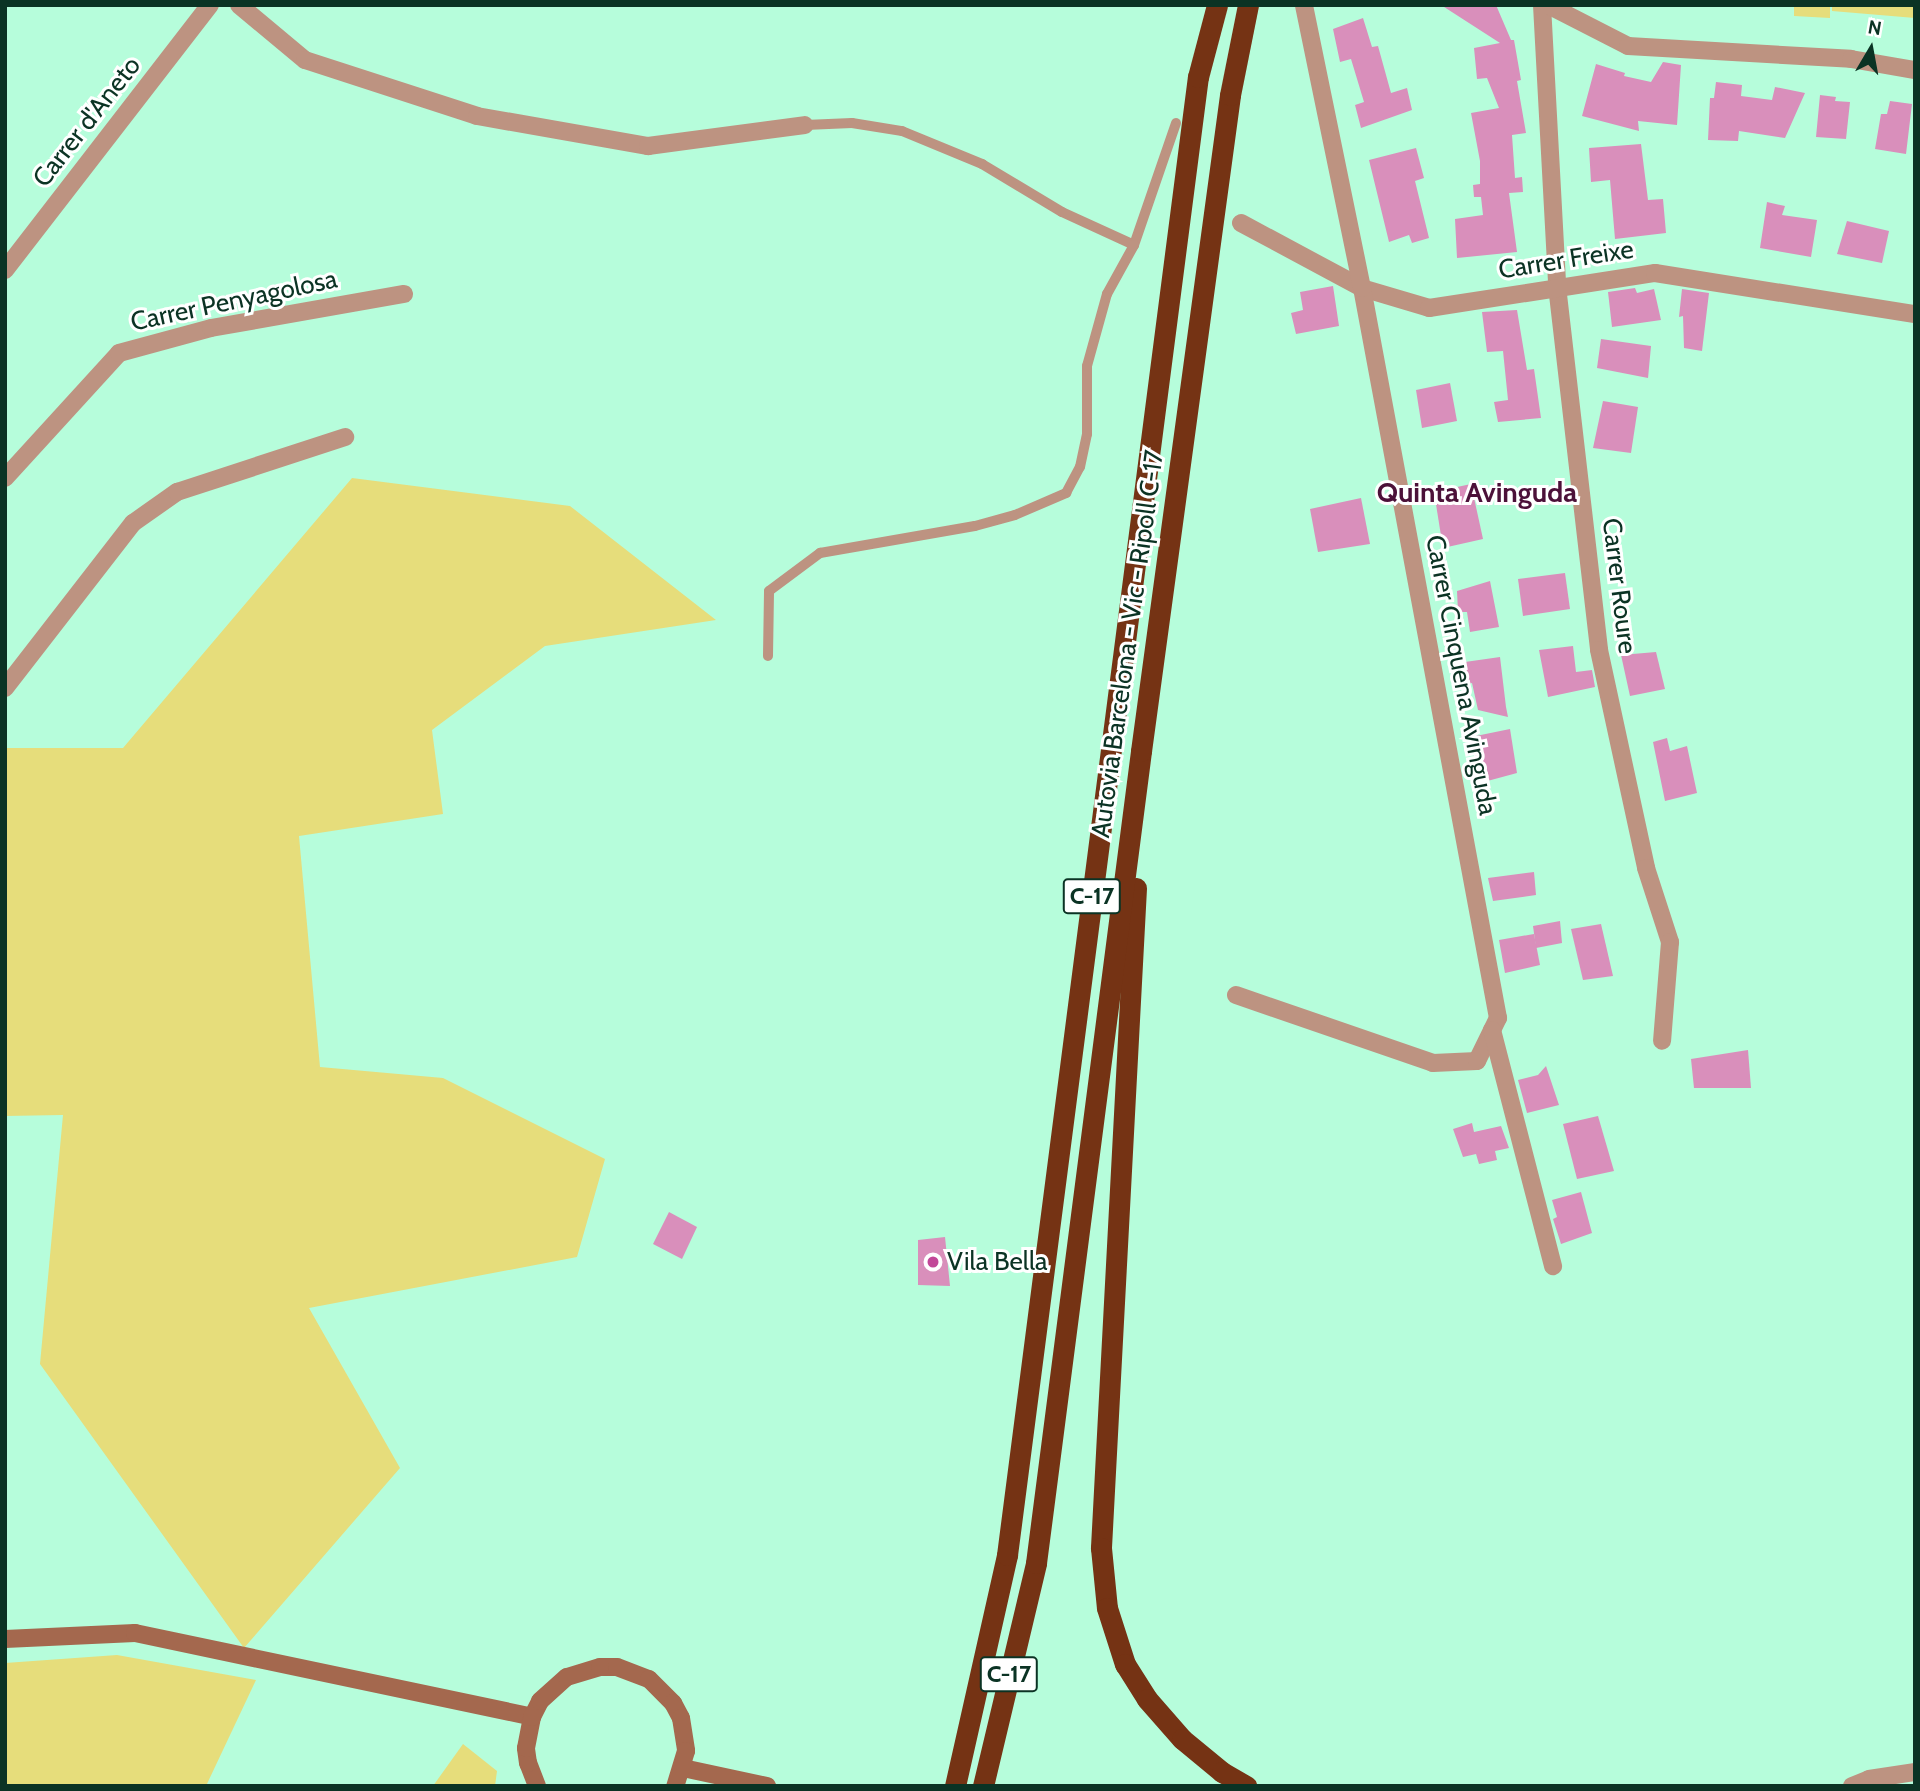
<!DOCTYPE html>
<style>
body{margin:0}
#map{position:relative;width:1920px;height:1791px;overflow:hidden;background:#b6fddb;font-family:Cabin,sans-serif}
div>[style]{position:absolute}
.green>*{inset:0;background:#e6dd7b}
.building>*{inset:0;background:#d98fbb}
.lane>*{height:10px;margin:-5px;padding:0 5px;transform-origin:5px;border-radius:5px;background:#bd9381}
.street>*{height:18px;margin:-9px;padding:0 9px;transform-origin:9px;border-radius:9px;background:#bd9381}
.secondary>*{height:18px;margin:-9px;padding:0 9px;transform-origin:9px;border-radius:9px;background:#a4684e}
.highway>*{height:21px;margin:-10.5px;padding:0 10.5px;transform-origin:10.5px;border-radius:10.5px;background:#753314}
.dots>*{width:19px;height:19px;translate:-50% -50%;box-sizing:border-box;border:4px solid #fff;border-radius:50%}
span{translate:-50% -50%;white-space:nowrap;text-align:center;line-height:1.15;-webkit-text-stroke:6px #fff;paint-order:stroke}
.shield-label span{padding:2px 5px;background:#fff;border:2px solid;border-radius:5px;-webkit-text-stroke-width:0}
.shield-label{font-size:24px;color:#0b3324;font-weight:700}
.street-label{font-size:26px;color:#0b3324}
.poi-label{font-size:26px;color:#0b3324}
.left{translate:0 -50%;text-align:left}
.neighbourhood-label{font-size:28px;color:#4c1139;font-weight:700}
.frame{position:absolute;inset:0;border:7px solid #0b3324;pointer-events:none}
.north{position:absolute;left:1836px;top:14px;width:70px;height:70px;-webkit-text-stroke:5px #fff;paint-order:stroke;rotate:10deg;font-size:19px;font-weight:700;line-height:28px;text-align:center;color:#0b3324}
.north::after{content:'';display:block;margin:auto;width:24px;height:32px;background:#0b3324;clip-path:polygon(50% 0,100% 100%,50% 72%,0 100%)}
</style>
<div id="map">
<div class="green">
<i style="clip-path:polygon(1794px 5px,1830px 5px,1830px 18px,1794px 16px)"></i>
<i style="clip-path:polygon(1832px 5px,1915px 5px,1915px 18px,1832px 11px)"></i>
<i style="clip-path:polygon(352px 478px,570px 506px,716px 620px,545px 646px,432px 730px,443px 814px,299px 836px,320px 1067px,443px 1078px,605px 1159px,577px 1257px,309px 1308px,400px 1468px,244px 1648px,40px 1364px,63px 1115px,5px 1116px,5px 748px,123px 748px)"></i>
<i style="clip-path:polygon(117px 1655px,256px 1680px,206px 1786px,5px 1786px,5px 1663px)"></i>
<i style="clip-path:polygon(463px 1744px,497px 1771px,495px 1786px,433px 1786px)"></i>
</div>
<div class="building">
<i style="clip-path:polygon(1441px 5px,1496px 5px,1511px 40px,1514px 40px,1521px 80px,1517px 81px,1526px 133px,1512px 135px,1515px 178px,1522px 177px,1523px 192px,1509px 193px,1517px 252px,1457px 258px,1455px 219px,1483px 215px,1481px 197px,1474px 197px,1473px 185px,1480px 184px,1480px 161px,1471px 113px,1499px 108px,1487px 78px,1477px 79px,1474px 48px,1500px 43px)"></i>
<i style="clip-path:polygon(1363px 18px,1372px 47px,1378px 46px,1391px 93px,1407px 88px,1412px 110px,1361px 128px,1355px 105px,1364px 102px,1351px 59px,1340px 62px,1333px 29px)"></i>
<i style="clip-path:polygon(1663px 62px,1681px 65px,1677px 125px,1638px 121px,1639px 131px,1582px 116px,1596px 64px,1625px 73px,1624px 76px,1651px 82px)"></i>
<i style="clip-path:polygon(1716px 82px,1742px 85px,1741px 96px,1772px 100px,1775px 87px,1805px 93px,1785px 138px,1739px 131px,1738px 141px,1708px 140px,1710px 98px,1714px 98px)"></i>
<i style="clip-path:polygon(1820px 95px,1836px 97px,1835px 101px,1850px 102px,1846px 139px,1816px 137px)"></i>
<i style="clip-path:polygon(1890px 101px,1912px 104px,1906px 154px,1875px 149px,1881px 114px,1887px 114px)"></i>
<i style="clip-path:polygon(1641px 144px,1648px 200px,1663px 199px,1666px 233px,1615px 239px,1610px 180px,1591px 182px,1589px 148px)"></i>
<i style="clip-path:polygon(1416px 148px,1424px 178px,1415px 181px,1429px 238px,1412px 243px,1409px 235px,1389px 242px,1369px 160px)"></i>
<i style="clip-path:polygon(1767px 202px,1785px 206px,1782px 215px,1817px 220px,1811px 257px,1760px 248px)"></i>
<i style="clip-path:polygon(1847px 221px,1889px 231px,1882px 263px,1837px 254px)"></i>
<i style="clip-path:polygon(1333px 286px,1339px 326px,1296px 334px,1291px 313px,1303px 310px,1300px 292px)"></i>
<i style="clip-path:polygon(1635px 288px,1637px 293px,1654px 289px,1661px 320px,1612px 327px,1608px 292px)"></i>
<i style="clip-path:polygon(1682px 289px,1709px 293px,1702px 351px,1684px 348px,1683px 316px,1679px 317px)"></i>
<i style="clip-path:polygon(1517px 310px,1527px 370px,1534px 369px,1541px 418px,1498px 422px,1494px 402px,1508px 400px,1503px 351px,1487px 352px,1482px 312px)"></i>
<i style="clip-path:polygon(1601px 339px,1651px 346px,1648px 378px,1597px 368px)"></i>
<i style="clip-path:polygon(1450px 383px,1457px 421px,1422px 428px,1416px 390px)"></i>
<i style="clip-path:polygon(1603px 401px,1638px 407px,1631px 453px,1593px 448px)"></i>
<i style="clip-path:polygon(1471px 484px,1483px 539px,1443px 548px,1434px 492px)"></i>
<i style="clip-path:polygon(1361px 498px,1370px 544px,1318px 552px,1310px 509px)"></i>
<i style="clip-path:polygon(1565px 573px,1570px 609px,1523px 616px,1518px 579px)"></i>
<i style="clip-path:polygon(1490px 581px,1499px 627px,1470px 632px,1467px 612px,1458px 612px,1457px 591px)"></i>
<i style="clip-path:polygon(1573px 646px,1576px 672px,1592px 670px,1595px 687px,1548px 697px,1539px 650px)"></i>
<i style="clip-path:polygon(1656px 652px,1665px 689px,1630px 696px,1621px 655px)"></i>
<i style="clip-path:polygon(1500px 657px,1506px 707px,1508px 717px,1478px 710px,1472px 683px,1468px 684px,1465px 662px)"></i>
<i style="clip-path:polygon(1510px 729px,1517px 773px,1480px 783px,1471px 737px)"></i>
<i style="clip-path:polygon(1667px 738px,1670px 751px,1687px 746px,1697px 793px,1665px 801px,1653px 742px)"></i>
<i style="clip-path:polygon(1534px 872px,1536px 895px,1493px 901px,1488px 878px)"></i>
<i style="clip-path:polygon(1560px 921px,1562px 943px,1536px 948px,1533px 926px)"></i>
<i style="clip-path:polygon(1601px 924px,1613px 976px,1583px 980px,1571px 929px)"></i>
<i style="clip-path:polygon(1534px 934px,1540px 965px,1505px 973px,1499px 940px)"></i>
<i style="clip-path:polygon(1748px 1050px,1751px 1088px,1694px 1088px,1691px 1059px)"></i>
<i style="clip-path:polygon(1546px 1066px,1559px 1105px,1527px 1113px,1518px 1080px,1538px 1075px)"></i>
<i style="clip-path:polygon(1598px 1116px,1614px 1171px,1577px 1179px,1563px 1124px)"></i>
<i style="clip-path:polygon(1472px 1123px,1474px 1132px,1501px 1126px,1509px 1148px,1495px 1151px,1497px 1160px,1479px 1164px,1476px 1154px,1463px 1157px,1453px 1129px)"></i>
<i style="clip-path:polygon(1581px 1192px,1592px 1233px,1561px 1244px,1553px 1219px,1557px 1217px,1552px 1200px)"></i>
<i style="clip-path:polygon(669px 1212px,697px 1227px,682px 1259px,653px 1244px)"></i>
<i style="clip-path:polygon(945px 1237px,950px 1286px,918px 1285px,918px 1240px)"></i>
</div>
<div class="lane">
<i style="left:805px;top:125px;width:47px;rotate:-2.4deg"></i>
<i style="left:852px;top:123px;width:51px;rotate:9.1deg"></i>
<i style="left:902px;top:131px;width:87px;rotate:22.4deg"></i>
<i style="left:982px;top:164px;width:93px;rotate:31deg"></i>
<i style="left:1062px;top:212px;width:79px;rotate:24.6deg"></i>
<i style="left:1134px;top:245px;width:129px;rotate:-71deg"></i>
<i style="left:768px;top:656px;width:65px;rotate:-89.1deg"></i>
<i style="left:769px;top:591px;width:64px;rotate:-36.7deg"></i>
<i style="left:820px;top:553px;width:157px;rotate:-9.9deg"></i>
<i style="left:975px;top:526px;width:41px;rotate:-15.4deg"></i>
<i style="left:1015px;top:515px;width:56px;rotate:-23.3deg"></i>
<i style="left:1066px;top:493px;width:30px;rotate:-62deg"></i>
<i style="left:1080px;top:467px;width:34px;rotate:-78deg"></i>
<i style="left:1087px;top:434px;width:68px;rotate:-90deg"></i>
<i style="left:1087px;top:366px;width:75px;rotate:-74.5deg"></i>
<i style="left:1107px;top:294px;width:56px;rotate:-61.1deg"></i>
</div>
<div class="street">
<i style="left:239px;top:5px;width:86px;rotate:39.8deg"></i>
<i style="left:305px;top:60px;width:181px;rotate:18deg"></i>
<i style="left:477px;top:116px;width:174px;rotate:10deg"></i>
<i style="left:648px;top:146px;width:158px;rotate:-7.6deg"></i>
<i style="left:1542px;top:5px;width:281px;rotate:86.9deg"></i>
<i style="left:1557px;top:286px;width:366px;rotate:83.4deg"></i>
<i style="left:1599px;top:650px;width:223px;rotate:77.8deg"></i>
<i style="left:1646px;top:868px;width:78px;rotate:72deg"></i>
<i style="left:1670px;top:942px;width:99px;rotate:94.6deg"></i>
<i style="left:1548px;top:5px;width:90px;rotate:27.1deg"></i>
<i style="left:1628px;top:46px;width:223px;rotate:3.3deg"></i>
<i style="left:1851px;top:59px;width:65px;rotate:9.8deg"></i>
<i style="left:1241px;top:223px;width:137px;rotate:28.2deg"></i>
<i style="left:1362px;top:288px;width:70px;rotate:16.6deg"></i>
<i style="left:1429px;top:308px;width:229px;rotate:-8.8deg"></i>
<i style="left:1655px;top:273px;width:263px;rotate:9deg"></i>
<i style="left:5px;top:270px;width:335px;rotate:-52.3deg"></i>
<i style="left:5px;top:478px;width:169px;rotate:-47.6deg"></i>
<i style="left:119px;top:353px;width:95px;rotate:-15.2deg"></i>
<i style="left:211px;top:328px;width:196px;rotate:-10deg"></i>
<i style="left:5px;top:688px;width:209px;rotate:-52.2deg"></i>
<i style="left:133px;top:523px;width:54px;rotate:-35.2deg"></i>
<i style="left:177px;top:492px;width:177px;rotate:-18.1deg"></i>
<i style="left:1236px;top:995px;width:208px;rotate:19deg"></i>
<i style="left:1433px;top:1063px;width:44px;rotate:-2.6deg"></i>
<i style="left:1477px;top:1061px;width:48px;rotate:-64deg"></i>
<i style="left:1498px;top:1018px;width:743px;rotate:-100.55deg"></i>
<i style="left:1362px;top:288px;width:289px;rotate:-101.6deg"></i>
<i style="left:1492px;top:1030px;width:244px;rotate:75.5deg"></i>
<i style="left:1852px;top:1786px;width:18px;rotate:-22deg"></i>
<i style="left:1869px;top:1779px;width:47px;rotate:-8.7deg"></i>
</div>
<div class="secondary">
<i style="left:5px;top:1639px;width:130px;rotate:-2.6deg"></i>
<i style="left:135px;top:1633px;width:406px;rotate:11.9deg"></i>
<i style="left:683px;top:1768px;width:86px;rotate:12.1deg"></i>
<i style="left:537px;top:1786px;width:25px;rotate:-111deg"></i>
<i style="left:528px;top:1763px;width:15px;rotate:-98deg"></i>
<i style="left:526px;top:1748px;width:32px;rotate:-79deg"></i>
<i style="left:532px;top:1717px;width:18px;rotate:-63deg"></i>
<i style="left:540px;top:1701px;width:36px;rotate:-42deg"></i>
<i style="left:567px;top:1677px;width:34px;rotate:-17deg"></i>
<i style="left:600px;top:1667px;width:17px"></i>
<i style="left:617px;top:1667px;width:34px;rotate:21deg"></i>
<i style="left:649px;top:1679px;width:34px;rotate:45deg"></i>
<i style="left:673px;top:1703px;width:17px;rotate:62deg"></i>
<i style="left:681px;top:1718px;width:33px;rotate:81deg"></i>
<i style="left:686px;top:1751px;width:37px;rotate:107deg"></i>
</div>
<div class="highway">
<i style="left:1136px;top:888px;width:661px;rotate:93.04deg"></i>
<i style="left:1101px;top:1548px;width:60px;rotate:84.3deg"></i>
<i style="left:1107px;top:1608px;width:59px;rotate:72.2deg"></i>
<i style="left:1125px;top:1664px;width:41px;rotate:57.8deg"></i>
<i style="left:1147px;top:1699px;width:53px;rotate:48.8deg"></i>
<i style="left:1182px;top:1739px;width:52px;rotate:39.5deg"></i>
<i style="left:1222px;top:1772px;width:28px;rotate:30deg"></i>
<i style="left:955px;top:1786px;width:237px;rotate:-77.3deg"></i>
<i style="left:1007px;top:1555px;width:1490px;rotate:-82.64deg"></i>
<i style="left:1198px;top:77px;width:74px;rotate:-75.2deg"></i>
<i style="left:983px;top:1786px;width:229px;rotate:-76.6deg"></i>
<i style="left:1036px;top:1563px;width:819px;rotate:-82.63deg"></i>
<i style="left:1141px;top:751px;width:662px;rotate:-82.27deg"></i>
<i style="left:1230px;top:95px;width:92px;rotate:-78.7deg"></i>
</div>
<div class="dots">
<i style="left:933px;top:1262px;background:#c24798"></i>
</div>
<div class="shield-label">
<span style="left:1092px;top:896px">C-17</span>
<span style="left:1009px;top:1674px">C-17</span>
</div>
<div class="street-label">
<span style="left:87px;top:122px;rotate:-52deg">Carrer d'Aneto</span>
<span style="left:1566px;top:260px;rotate:-9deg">Carrer Freixe</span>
<span style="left:234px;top:301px;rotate:-12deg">Carrer Penyagolosa</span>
<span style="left:1619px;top:586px;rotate:83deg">Carrer Roure</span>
<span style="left:1128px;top:644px;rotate:-82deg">Autovia Barcelona - Vic - Ripoll C-17</span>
<span style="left:1461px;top:675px;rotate:79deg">Carrer Cinquena Avinguda</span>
</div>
<div class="poi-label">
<span class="left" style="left:947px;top:1262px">Vila Bella</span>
</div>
<div class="neighbourhood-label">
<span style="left:1477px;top:492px">Quinta Avinguda</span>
</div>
<div class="frame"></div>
<div class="north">N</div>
</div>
